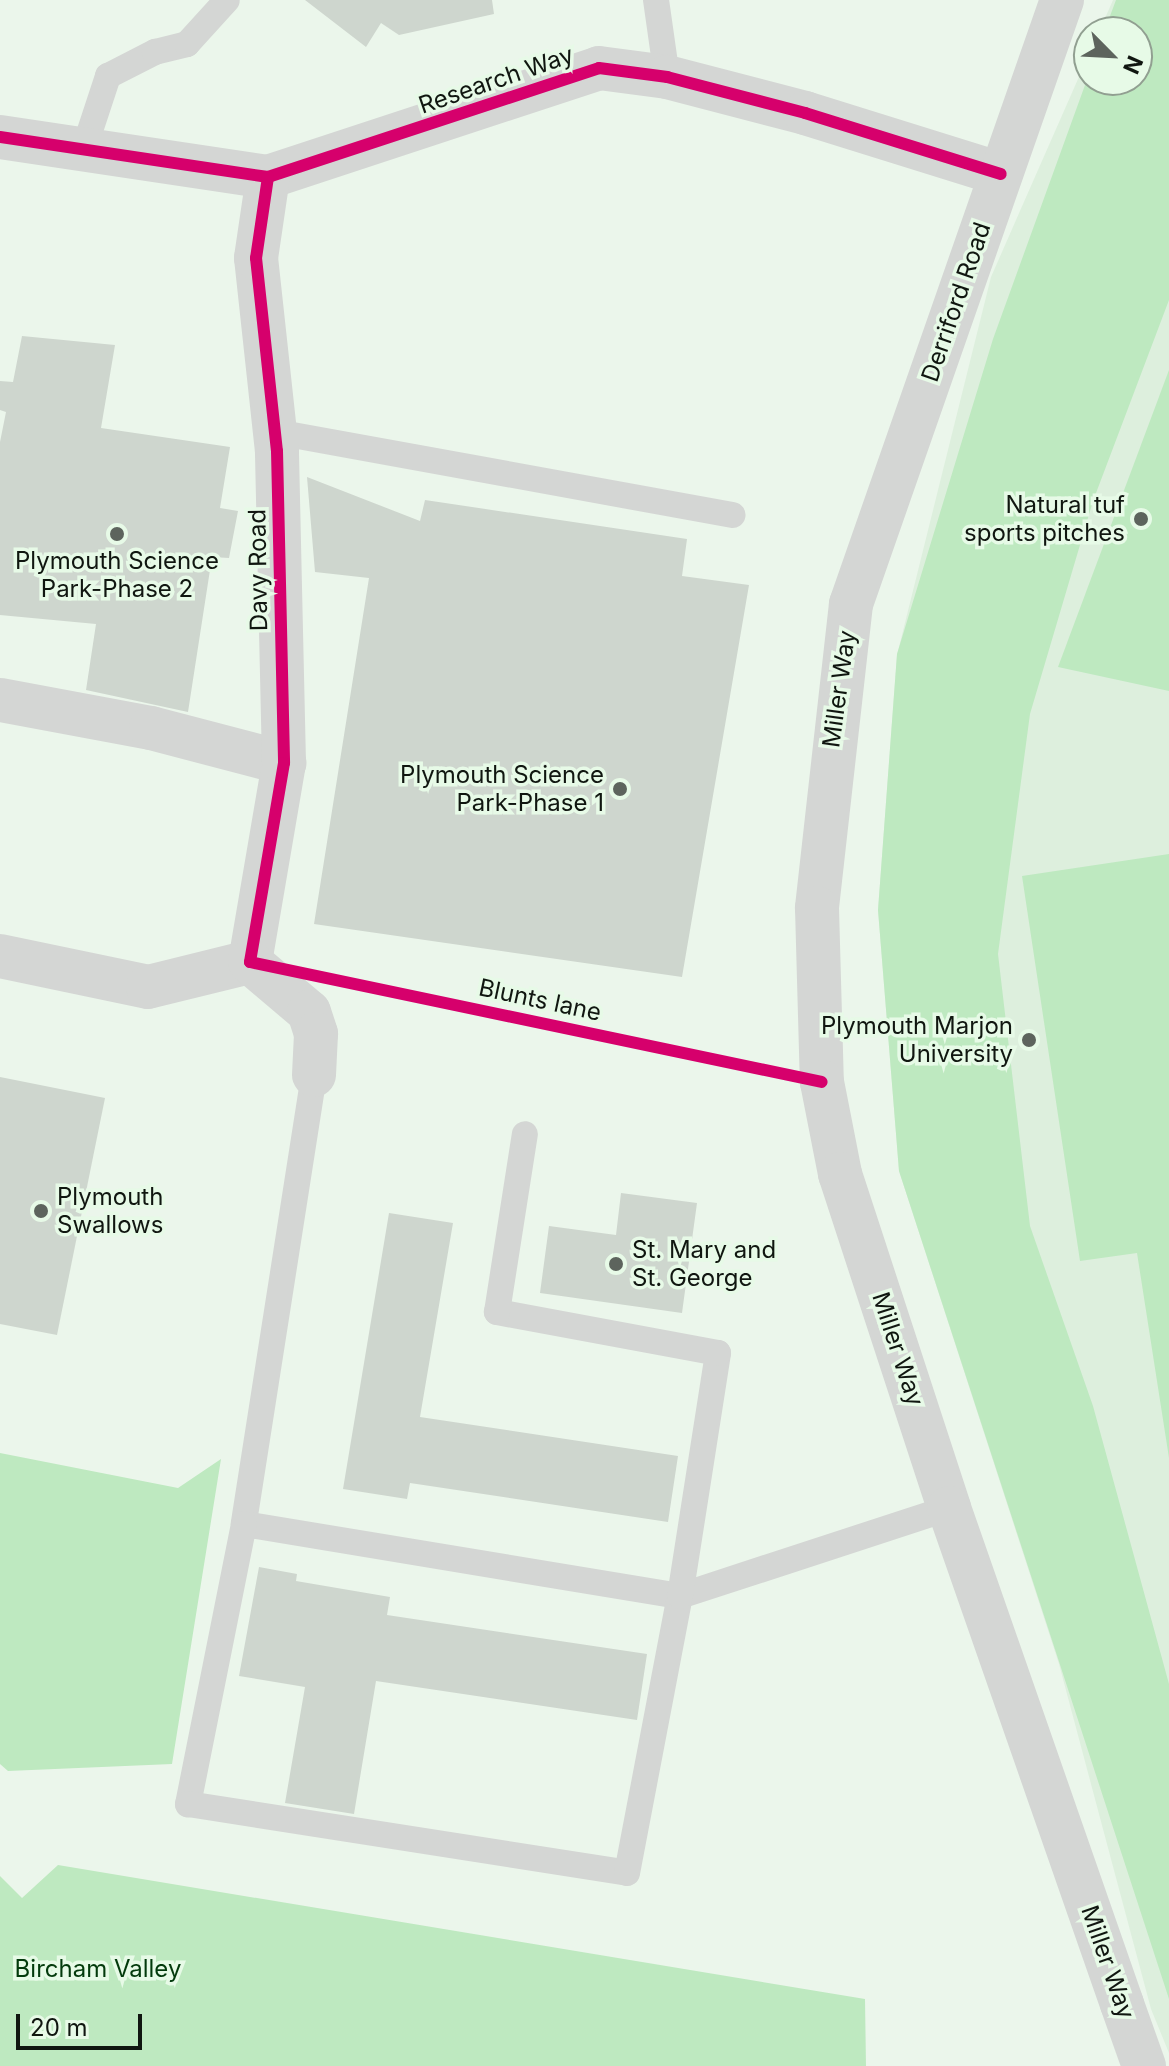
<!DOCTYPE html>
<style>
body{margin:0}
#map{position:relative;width:1169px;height:2066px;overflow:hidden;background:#ebf6eb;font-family:Inter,sans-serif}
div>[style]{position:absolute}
.built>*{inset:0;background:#ddefdd}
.green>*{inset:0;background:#bee9c0}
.building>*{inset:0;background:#ced6ce}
.lane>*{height:26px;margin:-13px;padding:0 13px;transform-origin:13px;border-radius:13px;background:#d4d6d4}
.street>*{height:44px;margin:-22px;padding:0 22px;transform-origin:22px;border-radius:22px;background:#d4d6d4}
.secondary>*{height:44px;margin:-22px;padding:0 22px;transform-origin:22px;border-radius:22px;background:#d4d6d4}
.primary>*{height:44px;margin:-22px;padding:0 22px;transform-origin:22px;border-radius:22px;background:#d4d6d4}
.cycleway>*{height:12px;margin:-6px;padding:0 6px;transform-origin:6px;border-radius:6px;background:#d6006c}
.dots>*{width:22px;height:22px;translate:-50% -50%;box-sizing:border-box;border:4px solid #e7fae7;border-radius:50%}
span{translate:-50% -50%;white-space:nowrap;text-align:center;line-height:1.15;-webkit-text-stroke:7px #e7fae7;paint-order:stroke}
.street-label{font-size:24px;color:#101610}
.poi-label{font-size:24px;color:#101610}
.right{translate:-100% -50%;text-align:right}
.left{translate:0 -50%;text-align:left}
.park-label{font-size:24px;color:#033a0c}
.north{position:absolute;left:1073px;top:16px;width:80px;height:80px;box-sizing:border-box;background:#e7fae7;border:2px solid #919f91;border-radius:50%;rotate:114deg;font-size:22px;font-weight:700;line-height:32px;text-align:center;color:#101610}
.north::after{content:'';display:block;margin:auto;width:28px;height:36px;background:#5d645d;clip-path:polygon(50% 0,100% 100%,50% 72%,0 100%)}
.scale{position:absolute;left:16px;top:2014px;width:126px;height:36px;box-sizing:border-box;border:4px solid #101610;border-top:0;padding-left:10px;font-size:24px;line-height:28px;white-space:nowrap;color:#101610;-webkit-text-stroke:6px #e7fae7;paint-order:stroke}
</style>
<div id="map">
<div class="built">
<i style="clip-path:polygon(1113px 0,1169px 0,1169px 2053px,1151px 2009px,1059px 1664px,899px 1171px,878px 910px,897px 655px,991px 277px,1089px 54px,1089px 80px,1137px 80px,1137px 32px,1099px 32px)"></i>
</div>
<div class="green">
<i style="clip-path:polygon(1116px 0,1169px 0,1169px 300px,1093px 501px,1030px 714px,998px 954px,1030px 1226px,1093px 1406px,1169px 1684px,1169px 1999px,899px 1171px,878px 910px,897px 654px,993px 339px,1089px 74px,1089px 80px,1137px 80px,1137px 32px,1104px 32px)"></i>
<i style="clip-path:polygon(1169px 370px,1169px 691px,1058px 667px)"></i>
<i style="clip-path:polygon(1169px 854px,1169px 1458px,1137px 1253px,1080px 1261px,1022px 876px)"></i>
<i style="clip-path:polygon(0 1453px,178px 1488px,221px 1459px,172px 1764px,8px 1771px,0 1764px)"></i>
<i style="clip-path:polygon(58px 1865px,865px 1999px,866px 2066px,0 2066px,0 1876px,22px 1898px)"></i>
</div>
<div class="building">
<i style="clip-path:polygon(305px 0,492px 0,494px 14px,399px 35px,381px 23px,366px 47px)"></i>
<i style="clip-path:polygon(22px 336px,115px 345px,101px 428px,230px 447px,220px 508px,238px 511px,229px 558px,212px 557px,188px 712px,86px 690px,96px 624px,0 615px,0 442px,6px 412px,0 410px,0 381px,13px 382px)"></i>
<i style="clip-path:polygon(307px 477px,420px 521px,425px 500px,687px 539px,682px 576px,749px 585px,682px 977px,314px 924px,369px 578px,315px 572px)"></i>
<i style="clip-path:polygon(0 1077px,105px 1098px,57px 1335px,0 1324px)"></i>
<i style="clip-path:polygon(621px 1193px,697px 1203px,682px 1313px,540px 1293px,549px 1226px,616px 1235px)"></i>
<i style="clip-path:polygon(389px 1213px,453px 1223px,420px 1417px,678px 1456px,668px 1522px,410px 1483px,407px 1499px,343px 1489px)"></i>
<i style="clip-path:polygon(259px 1567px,297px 1574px,296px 1581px,390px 1597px,387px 1615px,647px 1654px,637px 1720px,376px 1681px,354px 1814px,285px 1803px,305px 1687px,239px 1676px)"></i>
</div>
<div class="lane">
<i style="left:656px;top:0;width:78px;rotate:81.9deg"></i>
<i style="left:85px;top:146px;width:74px;rotate:-71.8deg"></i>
<i style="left:108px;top:76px;width:53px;rotate:-27.1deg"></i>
<i style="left:155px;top:52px;width:33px;rotate:-14deg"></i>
<i style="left:187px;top:44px;width:59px;rotate:-47.7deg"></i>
<i style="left:276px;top:432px;width:464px;rotate:10.3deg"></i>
<i style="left:314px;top:1075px;width:454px;rotate:98.9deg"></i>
<i style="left:244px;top:1524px;width:442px;rotate:9.4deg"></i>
<i style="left:680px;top:1596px;width:283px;rotate:-18.1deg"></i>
<i style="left:244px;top:1524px;width:286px;rotate:101.3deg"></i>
<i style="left:188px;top:1804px;width:444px;rotate:8.9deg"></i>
<i style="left:627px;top:1873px;width:282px;rotate:-79.2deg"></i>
<i style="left:680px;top:1596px;width:246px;rotate:-81.1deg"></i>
<i style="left:718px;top:1353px;width:225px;rotate:-169.5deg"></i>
<i style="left:497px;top:1312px;width:180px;rotate:-81.1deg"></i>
</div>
<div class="street">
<i style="left:0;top:137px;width:271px;rotate:8.5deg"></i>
<i style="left:268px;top:177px;width:348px;rotate:-18.2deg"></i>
<i style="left:599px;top:68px;width:69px;rotate:7.5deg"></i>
<i style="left:667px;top:77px;width:143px;rotate:14.6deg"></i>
<i style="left:805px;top:113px;width:205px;rotate:17.3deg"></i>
<i style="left:0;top:700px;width:154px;rotate:10.5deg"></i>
<i style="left:151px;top:728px;width:138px;rotate:14.7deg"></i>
<i style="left:0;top:956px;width:151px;rotate:11.8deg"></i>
<i style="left:148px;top:987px;width:105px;rotate:-13.8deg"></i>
<i style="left:250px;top:962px;width:202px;rotate:-80.3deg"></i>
<i style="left:284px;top:763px;width:312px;rotate:-91.3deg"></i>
<i style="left:277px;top:451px;width:194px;rotate:-96.2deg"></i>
<i style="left:256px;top:258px;width:82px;rotate:-81.6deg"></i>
</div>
<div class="secondary">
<i style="left:250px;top:962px;width:77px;rotate:40.3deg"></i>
<i style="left:309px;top:1012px;width:23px;rotate:72deg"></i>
<i style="left:316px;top:1034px;width:41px;rotate:92.8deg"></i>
<i style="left:1122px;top:2004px;width:66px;rotate:70.5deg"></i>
</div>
<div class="primary">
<i style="left:1062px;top:0;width:640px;rotate:109.26deg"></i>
<i style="left:851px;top:604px;width:306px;rotate:96.4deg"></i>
<i style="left:817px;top:908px;width:174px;rotate:88.4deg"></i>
<i style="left:822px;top:1082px;width:94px;rotate:78.9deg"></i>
<i style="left:840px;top:1174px;width:351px;rotate:71.9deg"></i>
<i style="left:949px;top:1508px;width:525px;rotate:70.77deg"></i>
</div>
<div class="cycleway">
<i style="left:0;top:137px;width:271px;rotate:8.5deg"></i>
<i style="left:268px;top:177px;width:348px;rotate:-18.2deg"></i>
<i style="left:599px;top:68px;width:69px;rotate:7.5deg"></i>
<i style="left:667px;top:77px;width:143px;rotate:14.6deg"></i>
<i style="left:805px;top:113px;width:205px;rotate:17.3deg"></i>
<i style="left:268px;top:177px;width:82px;rotate:98.4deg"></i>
<i style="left:256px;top:258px;width:194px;rotate:83.8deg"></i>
<i style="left:277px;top:451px;width:312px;rotate:88.7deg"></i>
<i style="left:284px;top:763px;width:202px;rotate:99.7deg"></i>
<i style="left:250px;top:962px;width:584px;rotate:11.85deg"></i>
</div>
<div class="dots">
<i style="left:1141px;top:519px;background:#5d645d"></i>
<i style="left:117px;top:534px;background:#5d645d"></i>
<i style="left:620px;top:789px;background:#5d645d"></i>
<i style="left:1029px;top:1040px;background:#5d645d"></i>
<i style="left:41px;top:1211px;background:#5d645d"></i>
<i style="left:616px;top:1264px;background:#5d645d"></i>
</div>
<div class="street-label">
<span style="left:496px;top:80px;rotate:-19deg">Research Way</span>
<span style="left:956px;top:302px;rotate:-71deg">Derriford Road</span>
<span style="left:258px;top:570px;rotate:-91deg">Davy Road</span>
<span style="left:839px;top:689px;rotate:-82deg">Miller Way</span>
<span style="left:540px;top:1000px;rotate:12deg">Blunts lane</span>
<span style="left:898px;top:1349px;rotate:72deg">Miller Way</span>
<span style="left:1108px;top:1962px;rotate:71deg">Miller Way</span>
</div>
<div class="poi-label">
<span class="right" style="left:1125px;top:519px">Natural tuf<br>sports pitches</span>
<span style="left:117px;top:575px">Plymouth Science<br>Park-Phase 2</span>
<span class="right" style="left:604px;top:789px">Plymouth Science<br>Park-Phase 1</span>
<span class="right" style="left:1013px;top:1040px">Plymouth Marjon<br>University</span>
<span class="left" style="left:57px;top:1211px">Plymouth<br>Swallows</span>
<span class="left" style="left:632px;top:1264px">St. Mary and<br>St. George</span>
</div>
<div class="park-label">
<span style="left:98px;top:1969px">Bircham Valley</span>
</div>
<div class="north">N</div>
<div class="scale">20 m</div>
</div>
